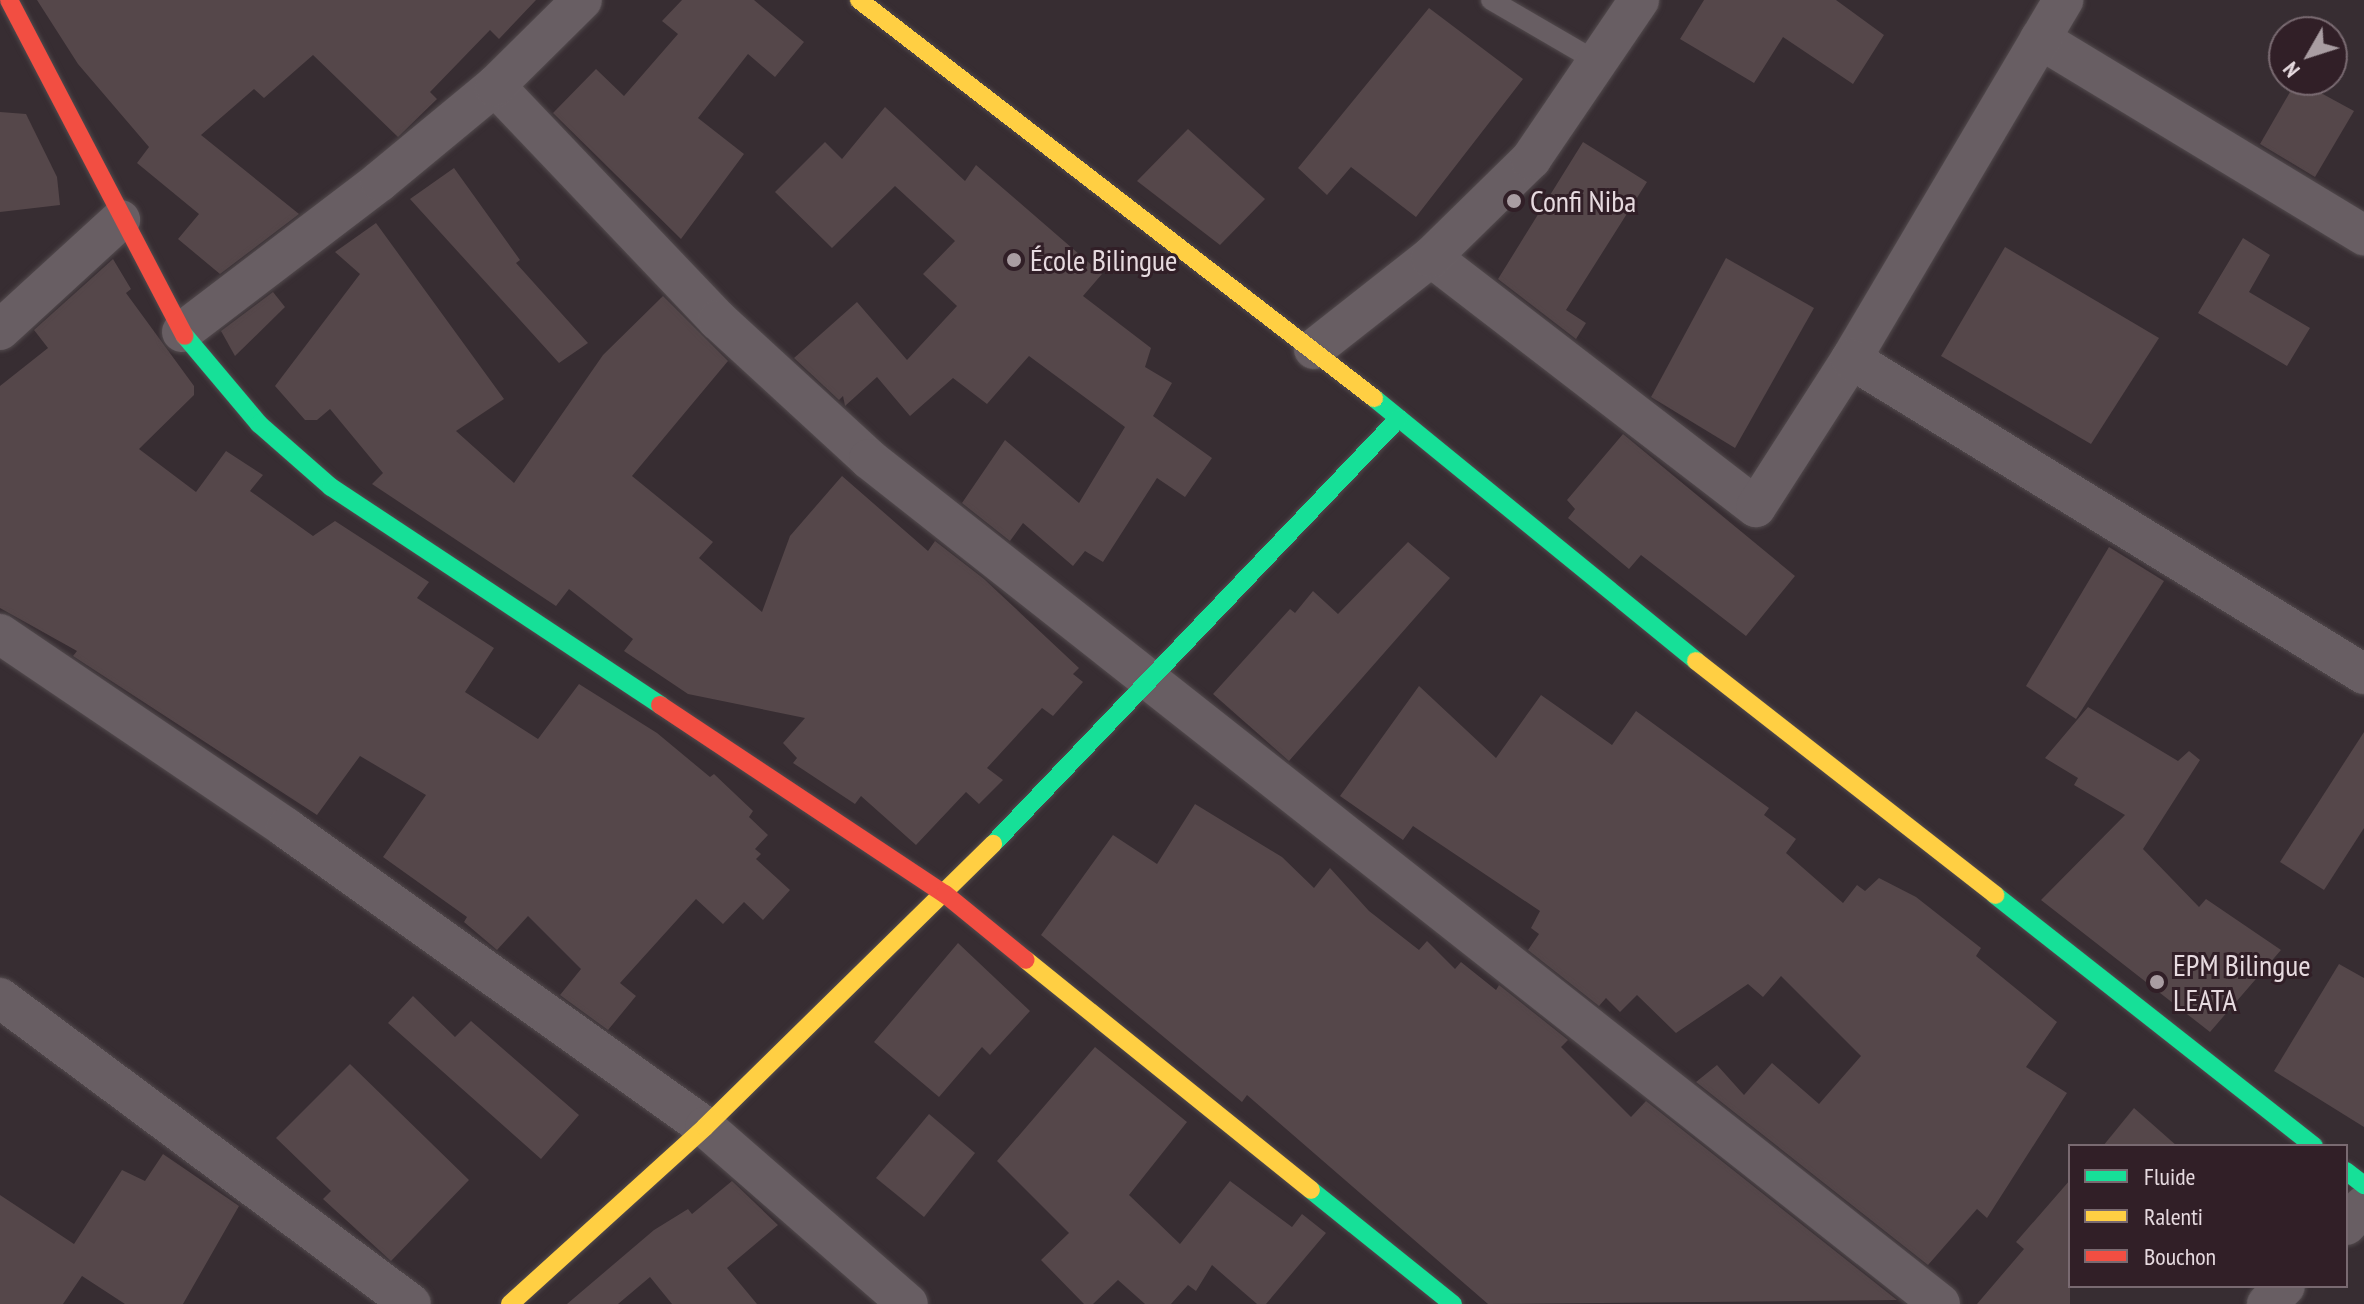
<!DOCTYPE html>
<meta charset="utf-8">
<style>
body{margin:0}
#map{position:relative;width:2364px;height:1304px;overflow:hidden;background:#372d32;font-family:"PT Sans Narrow",sans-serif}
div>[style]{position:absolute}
.building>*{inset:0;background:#55474a}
.roads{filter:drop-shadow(0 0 2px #524a4d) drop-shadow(0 0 2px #524a4d)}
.lane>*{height:20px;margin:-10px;padding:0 10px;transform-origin:10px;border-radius:10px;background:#685e63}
.street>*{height:40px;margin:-20px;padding:0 20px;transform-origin:20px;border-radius:20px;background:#685e63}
.fast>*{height:18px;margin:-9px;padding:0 9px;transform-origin:9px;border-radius:9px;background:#16e098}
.slow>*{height:18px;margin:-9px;padding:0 9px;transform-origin:9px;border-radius:9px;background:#ffcf43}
.jam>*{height:18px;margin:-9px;padding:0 9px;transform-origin:9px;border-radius:9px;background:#f24e42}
.dots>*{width:22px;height:22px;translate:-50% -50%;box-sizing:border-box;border:4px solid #311f27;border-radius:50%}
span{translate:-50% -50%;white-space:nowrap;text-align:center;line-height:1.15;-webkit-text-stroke:6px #311f27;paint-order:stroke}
.poi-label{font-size:30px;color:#e6dadf}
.left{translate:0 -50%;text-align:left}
.legend{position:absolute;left:2068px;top:1144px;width:280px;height:144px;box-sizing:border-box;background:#311f27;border:2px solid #796a71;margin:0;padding:10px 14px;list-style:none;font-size:24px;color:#e6dadf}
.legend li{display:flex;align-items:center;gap:16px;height:40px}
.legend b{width:40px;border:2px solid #796a71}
.north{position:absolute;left:2268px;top:16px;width:80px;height:80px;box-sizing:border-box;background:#311f27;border:2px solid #796a71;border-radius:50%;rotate:231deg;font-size:22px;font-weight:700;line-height:32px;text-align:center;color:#e6dadf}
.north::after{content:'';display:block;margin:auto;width:28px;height:36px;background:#a99da2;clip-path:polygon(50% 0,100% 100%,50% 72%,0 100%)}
</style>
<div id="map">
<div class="building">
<i style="clip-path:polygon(37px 0,536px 0,499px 39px,490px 30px,430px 92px,437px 99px,398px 137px,313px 55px,264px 98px,254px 89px,201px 135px,299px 214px,220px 274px,178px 239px,199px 214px,137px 163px,149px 147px,78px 64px)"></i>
<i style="clip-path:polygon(682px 0,754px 0,804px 42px,775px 77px,748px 54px,698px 118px,744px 154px,681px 239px,553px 113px,596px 69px,624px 96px,678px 34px,662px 21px)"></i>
<i style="clip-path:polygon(1704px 0,1836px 0,1884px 35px,1853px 84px,1783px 37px,1754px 83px,1680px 39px)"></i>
<i style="clip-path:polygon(1429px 8px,1523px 79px,1416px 217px,1351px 167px,1327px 195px,1298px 168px)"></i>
<i style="clip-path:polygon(2297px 80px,2354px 111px,2315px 177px,2260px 144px)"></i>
<i style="clip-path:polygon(885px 107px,965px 181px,976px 165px,1102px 274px,1083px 296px,1151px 348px,1145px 367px,1172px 383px,1153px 416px,1212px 458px,1185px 497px,1157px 478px,1103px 562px,1085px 551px,1073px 566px,1023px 523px,1010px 541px,962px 503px,1005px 440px,1079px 503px,1125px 427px,1029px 356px,987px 404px,953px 378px,910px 416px,877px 377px,845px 406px,843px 396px,839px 400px,794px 358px,857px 302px,907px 360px,957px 306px,923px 274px,955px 241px,895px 186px,832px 248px,775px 192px,825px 142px,842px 159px)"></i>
<i style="clip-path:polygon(0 112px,26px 114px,57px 177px,60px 205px,0 212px)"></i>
<i style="clip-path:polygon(1188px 129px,1265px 199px,1220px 245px,1137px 181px)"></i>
<i style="clip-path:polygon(1583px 142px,1647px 182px,1566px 310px,1586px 323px,1576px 339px,1498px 279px)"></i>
<i style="clip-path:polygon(454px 168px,520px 260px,516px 263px,588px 343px,559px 363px,410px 199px)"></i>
<i style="clip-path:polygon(376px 223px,504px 399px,456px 431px,514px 483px,603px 355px,663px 296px,728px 361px,632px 476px,713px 542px,699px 558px,762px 612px,790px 536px,842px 476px,928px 551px,935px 541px,984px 579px,1079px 668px,1073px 674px,1083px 682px,1053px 716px,1042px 708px,987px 768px,1003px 780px,979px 804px,966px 792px,916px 845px,861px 796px,855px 804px,793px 763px,797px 758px,783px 743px,805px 718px,688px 694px,624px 651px,633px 639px,569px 589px,556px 606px,372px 484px,383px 473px,330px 409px,317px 420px,305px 420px,275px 386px,360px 274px,335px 252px)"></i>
<i style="clip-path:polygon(2243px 238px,2270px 255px,2249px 292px,2310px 328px,2287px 366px,2198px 313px)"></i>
<i style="clip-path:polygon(2005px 247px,2159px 338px,2091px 444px,1941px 356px)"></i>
<i style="clip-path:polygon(1726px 258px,1814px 308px,1735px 448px,1651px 397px)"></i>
<i style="clip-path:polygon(113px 259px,131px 289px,126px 293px,194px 386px,194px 395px,139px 449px,196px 492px,226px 451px,263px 475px,250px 491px,313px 536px,335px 521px,429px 582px,417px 598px,494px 648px,465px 692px,538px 739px,579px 684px,657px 733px,710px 777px,714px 774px,753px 811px,749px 817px,768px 835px,755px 849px,761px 854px,756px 859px,790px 890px,763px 920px,744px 902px,723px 924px,696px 899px,620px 983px,636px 996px,608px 1030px,560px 995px,581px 969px,528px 916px,497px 950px,464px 922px,467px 917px,383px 857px,426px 795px,360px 756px,317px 815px,73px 656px,77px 651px,0 608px,0 386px,48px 348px,34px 330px)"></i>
<i style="clip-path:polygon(273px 292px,285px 307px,235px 356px,221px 331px)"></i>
<i style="clip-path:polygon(1623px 434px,1795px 576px,1746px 636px,1641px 555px,1629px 569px,1568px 518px,1575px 509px,1567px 500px)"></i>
<i style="clip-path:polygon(1408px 542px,1450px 578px,1289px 761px,1213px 694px,1290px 609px,1295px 613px,1313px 591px,1338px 614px)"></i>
<i style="clip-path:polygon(2109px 547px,2164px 581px,2076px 719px,2026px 686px)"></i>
<i style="clip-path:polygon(1419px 686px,1496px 758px,1541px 695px,1612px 745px,1636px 711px,1769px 808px,1764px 815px,1796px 839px,1786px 853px,1843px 903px,1857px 885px,1865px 891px,1879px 878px,1916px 897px,1981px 948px,1976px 956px,2057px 1022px,2026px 1067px,2067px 1093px,1987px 1218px,1977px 1209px,1928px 1265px,1696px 1082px,1717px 1065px,1744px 1095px,1772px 1063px,1819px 1104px,1861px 1056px,1781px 976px,1763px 997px,1748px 984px,1676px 1033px,1637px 995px,1620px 1012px,1606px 998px,1599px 1006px,1528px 950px,1539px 934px,1531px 928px,1540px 911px,1413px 826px,1403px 840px,1340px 796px)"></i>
<i style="clip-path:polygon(2088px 707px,2178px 761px,2189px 751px,2200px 760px,2143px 849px,2199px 907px,2206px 899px,2281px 950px,2210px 1032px,2041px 900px,2125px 815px,2074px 785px,2078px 778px,2045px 758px)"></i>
<i style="clip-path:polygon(2364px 732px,2364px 828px,2324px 890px,2280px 862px)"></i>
<i style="clip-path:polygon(1195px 804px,1282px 857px,1314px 888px,1330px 868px,1369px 911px,1419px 950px,1427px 941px,1455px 969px,1461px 962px,1496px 990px,1499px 985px,1568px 1040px,1561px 1047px,1631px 1117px,1646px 1101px,1897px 1300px,1488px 1304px,1247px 1095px,1242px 1102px,1041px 935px,1113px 835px,1157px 864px)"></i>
<i style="clip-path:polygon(958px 943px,1030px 1011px,990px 1055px,982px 1047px,939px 1097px,874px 1042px)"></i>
<i style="clip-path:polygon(2339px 964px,2364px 978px,2364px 1127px,2274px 1071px)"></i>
<i style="clip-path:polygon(413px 996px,455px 1037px,471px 1021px,579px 1115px,541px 1159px,388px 1023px)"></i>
<i style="clip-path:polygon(1095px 1047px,1187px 1122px,1129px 1195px,1180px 1244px,1230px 1181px,1292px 1227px,1302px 1214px,1326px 1233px,1266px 1304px,1257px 1304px,1212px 1265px,1196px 1291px,1188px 1285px,1171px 1304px,1145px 1304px,1118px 1280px,1093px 1304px,1084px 1304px,1041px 1260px,1069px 1233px,997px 1161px)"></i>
<i style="clip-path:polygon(350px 1064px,469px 1180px,391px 1261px,323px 1199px,331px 1191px,276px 1138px)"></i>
<i style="clip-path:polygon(2134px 1108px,2177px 1146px,2103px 1146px)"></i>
<i style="clip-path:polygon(929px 1114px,975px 1153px,924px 1217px,876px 1178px)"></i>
<i style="clip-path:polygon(163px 1154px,239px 1206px,183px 1304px,125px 1304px,82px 1276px,63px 1304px,0 1304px,0 1195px,74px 1244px,122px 1170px,145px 1181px)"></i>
<i style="clip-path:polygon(2070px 1180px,2070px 1304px,1977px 1304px,2024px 1249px,2016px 1242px)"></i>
<i style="clip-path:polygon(732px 1181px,778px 1225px,727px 1268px,757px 1304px,672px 1304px,650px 1277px,618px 1304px,567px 1304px,654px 1230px,688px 1209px,692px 1214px)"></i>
</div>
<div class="roads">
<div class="lane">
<i style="left:1491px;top:0;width:127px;rotate:30.2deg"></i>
</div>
<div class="street">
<i style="left:2040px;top:39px;width:379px;rotate:31.2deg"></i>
<i style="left:495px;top:86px;width:323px;rotate:46.4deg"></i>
<i style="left:718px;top:320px;width:205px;rotate:42.6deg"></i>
<i style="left:869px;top:459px;width:1364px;rotate:38.27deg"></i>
<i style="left:1431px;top:257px;width:410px;rotate:37.6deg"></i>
<i style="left:1756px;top:507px;width:176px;rotate:-57.3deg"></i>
<i style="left:1851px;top:359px;width:417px;rotate:-59.4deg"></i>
<i style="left:0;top:330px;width:163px;rotate:-42.5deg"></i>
<i style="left:182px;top:332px;width:249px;rotate:-37.3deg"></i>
<i style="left:380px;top:181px;width:149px;rotate:-39.6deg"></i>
<i style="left:495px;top:86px;width:122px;rotate:-44.7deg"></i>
<i style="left:1314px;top:349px;width:149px;rotate:-38.2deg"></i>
<i style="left:1431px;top:257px;width:140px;rotate:-44.4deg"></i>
<i style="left:1531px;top:159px;width:192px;rotate:-55.8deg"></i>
<i style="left:1851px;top:359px;width:602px;rotate:31.55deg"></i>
<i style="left:0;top:634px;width:346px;rotate:34.1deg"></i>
<i style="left:286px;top:828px;width:515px;rotate:35.51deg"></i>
<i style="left:705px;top:1127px;width:269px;rotate:41.1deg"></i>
<i style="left:0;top:998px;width:512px;rotate:36.67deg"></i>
<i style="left:2346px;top:1225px;width:26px;rotate:-47deg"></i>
<i style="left:2267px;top:1304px;width:25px;rotate:-45deg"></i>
</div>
<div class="fast">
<i style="left:185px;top:336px;width:115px;rotate:49.9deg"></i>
<i style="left:259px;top:424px;width:96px;rotate:41.2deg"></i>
<i style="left:331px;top:487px;width:395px;rotate:33.5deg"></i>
<i style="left:1374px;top:398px;width:416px;rotate:39.2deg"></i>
<i style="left:993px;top:844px;width:588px;rotate:-46.38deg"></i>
<i style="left:1995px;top:895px;width:406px;rotate:38.2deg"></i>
<i style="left:2346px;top:1171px;width:23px;rotate:38deg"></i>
<i style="left:1311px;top:1190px;width:182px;rotate:38.8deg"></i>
</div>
<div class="slow">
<i style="left:859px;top:0;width:651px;rotate:37.7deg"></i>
<i style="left:1696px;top:661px;width:380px;rotate:38deg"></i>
<i style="left:1026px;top:960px;width:366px;rotate:38.9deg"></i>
<i style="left:510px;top:1304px;width:263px;rotate:-42.2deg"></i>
<i style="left:705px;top:1127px;width:404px;rotate:-44.5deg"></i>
</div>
<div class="jam">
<i style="left:9px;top:0;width:379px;rotate:62.4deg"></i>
<i style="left:660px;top:705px;width:342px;rotate:33.6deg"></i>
<i style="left:945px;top:894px;width:104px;rotate:39.2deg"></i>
</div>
</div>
<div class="dots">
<i style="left:1514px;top:201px;background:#a99da2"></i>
<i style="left:1014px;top:260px;background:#a99da2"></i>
<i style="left:2157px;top:982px;background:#a99da2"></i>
</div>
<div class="poi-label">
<span class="left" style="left:1530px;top:201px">Confi Niba</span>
<span class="left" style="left:1030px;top:260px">École Bilingue</span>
<span class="left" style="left:2173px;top:982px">EPM Bilingue<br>LEATA</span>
</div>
<ul class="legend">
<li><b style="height:10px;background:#16e098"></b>Fluide</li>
<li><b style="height:10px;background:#ffcf43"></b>Ralenti</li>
<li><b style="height:10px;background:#f24e42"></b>Bouchon</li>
</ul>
<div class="north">N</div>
</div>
